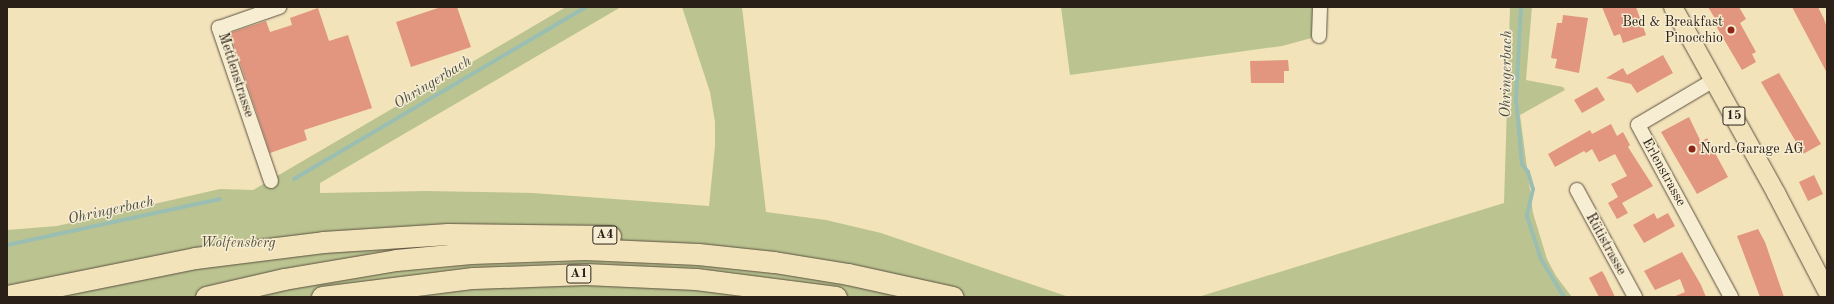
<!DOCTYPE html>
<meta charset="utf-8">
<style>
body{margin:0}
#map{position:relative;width:1834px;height:304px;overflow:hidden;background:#f3e3ba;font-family:"Old Standard TT",serif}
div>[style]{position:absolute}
.green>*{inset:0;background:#bbc490}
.stream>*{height:4px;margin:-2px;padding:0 2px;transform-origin:2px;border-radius:2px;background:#9bbeb2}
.building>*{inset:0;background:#e2957f}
.roads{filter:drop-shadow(0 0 1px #5c5140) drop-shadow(0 0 1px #5c5140)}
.minor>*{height:14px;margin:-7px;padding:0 7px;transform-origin:7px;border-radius:7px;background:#f7edd2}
.major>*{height:18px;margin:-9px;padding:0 9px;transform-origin:9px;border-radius:9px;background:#f3e3ba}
.highway>*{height:21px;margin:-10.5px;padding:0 10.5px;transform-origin:10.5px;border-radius:10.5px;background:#f3e3ba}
.dots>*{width:11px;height:11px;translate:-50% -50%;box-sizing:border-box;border:2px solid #f7edd2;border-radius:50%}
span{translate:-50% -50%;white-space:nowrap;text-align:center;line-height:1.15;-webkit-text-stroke:3px #f7edd2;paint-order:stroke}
.shield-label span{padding:1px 3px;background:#f7edd2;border:1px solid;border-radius:3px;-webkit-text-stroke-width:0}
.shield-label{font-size:13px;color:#2a2018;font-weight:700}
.poi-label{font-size:14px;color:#2a2018}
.right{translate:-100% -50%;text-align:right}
.left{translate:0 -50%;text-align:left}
.street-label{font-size:14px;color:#2a2018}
.park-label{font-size:14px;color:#56513c;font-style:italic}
.water-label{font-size:15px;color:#4c4f46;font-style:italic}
.frame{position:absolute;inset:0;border:8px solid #2a2018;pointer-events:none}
</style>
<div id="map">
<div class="green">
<i style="clip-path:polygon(566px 7px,621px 7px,320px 183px,320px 193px,426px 191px,533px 193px,709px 206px,715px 146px,715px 122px,710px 92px,682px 7px,742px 7px,766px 212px,826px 220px,881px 233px,1069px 297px,7px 297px,7px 230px,57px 226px,220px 189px,253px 190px)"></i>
<i style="clip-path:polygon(1061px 7px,1320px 7px,1319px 36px,1282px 46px,1070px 75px)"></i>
<i style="clip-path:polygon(1510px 7px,1532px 7px,1526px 80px,1563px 87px,1565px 90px,1520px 115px,1533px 213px,1547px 259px,1556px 276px,1572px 297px,1198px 297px,1504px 203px)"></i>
</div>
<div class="stream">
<i style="left:1521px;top:7px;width:93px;rotate:93.1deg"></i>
<i style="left:1516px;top:100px;width:64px;rotate:84.6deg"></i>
<i style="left:1522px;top:164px;width:10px;rotate:53deg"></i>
<i style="left:1528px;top:172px;width:18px;rotate:74deg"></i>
<i style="left:1533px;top:189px;width:28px;rotate:103deg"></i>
<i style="left:1527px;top:216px;width:45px;rotate:72deg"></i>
<i style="left:1541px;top:259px;width:44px;rotate:58.8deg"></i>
<i style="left:294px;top:179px;width:339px;rotate:-30.5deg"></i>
<i style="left:7px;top:245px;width:218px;rotate:-12.2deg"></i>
</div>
<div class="building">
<i style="clip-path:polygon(441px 7px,457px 7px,471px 47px,411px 67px,396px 22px)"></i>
<i style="clip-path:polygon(1602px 7px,1636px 7px,1646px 35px,1623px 43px,1620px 34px,1614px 36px)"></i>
<i style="clip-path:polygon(1708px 7px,1739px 7px,1746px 19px,1740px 23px,1756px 52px,1752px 54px,1756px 62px,1742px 70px,1716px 26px,1719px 25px)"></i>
<i style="clip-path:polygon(1792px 7px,1818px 7px,1824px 19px,1827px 28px,1827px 73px)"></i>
<i style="clip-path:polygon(318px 8px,329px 41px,348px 35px,372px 108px,304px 130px,307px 140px,270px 153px,230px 33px,266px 21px,270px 32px,292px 25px,290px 18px)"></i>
<i style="clip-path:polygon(1563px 15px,1588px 18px,1579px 73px,1555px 68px,1557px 59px,1551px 58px,1557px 23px,1562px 23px)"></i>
<i style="clip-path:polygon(1663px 55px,1673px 73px,1637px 93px,1631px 84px,1606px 78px,1623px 68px,1627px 75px)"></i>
<i style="clip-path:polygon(1288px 60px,1289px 71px,1284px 71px,1284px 83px,1251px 83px,1250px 61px)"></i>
<i style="clip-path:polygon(1779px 73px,1821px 144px,1803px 154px,1761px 82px)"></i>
<i style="clip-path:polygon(1597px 87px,1605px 100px,1582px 113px,1574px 100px)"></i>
<i style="clip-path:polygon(1689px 117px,1701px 142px,1707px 138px,1728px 177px,1697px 194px,1661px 132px)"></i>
<i style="clip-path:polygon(1611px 124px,1617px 136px,1623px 132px,1630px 145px,1628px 147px,1653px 186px,1622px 203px,1628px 213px,1617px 219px,1608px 203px,1618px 197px,1611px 184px,1627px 176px,1615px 154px,1599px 162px,1592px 149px,1586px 153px,1584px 151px,1555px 167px,1548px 154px,1590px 130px,1592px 134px)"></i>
<i style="clip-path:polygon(1814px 175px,1823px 194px,1808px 201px,1799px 182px)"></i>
<i style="clip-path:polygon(1654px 213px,1657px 219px,1668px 213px,1675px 226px,1644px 243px,1633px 225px)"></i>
<i style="clip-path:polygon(1758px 229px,1765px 242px,1784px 297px,1760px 297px,1742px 249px,1737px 236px)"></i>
<i style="clip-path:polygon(1682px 252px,1701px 285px,1706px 297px,1673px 297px,1685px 292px,1680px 279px,1655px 290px,1644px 271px)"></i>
<i style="clip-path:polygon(1602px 271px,1605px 276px,1615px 297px,1599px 297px,1589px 278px)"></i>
</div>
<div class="roads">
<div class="minor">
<i style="left:1319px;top:36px;width:29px;rotate:-88deg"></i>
<i style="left:1714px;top:80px;width:88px;rotate:149.4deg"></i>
<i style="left:1638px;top:125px;width:196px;rotate:61.6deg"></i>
<i style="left:271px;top:181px;width:162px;rotate:-108.8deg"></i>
<i style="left:219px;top:28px;width:64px;rotate:-19.3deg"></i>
<i style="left:1577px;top:190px;width:122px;rotate:61.5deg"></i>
</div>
<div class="major">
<i style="left:1673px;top:7px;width:213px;rotate:61deg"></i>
<i style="left:1776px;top:193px;width:110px;rotate:62.5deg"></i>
</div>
<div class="highway">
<i style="left:7px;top:296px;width:192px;rotate:-11.4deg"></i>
<i style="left:195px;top:258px;width:129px;rotate:-7.1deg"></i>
<i style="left:323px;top:242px;width:125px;rotate:-3.7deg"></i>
<i style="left:448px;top:234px;width:162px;rotate:0.7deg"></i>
<i style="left:206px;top:297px;width:80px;rotate:-13deg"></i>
<i style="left:284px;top:279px;width:114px;rotate:-9.6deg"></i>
<i style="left:396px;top:260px;width:75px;rotate:-5.3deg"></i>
<i style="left:471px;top:253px;width:114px;rotate:-2deg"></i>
<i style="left:585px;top:249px;width:113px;rotate:2.5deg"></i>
<i style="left:698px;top:254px;width:76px;rotate:6deg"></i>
<i style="left:774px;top:262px;width:75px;rotate:9.2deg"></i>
<i style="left:848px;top:274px;width:107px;rotate:12.4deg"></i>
<i style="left:322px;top:297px;width:152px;rotate:-7.2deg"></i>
<i style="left:473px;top:278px;width:112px;rotate:-2deg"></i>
<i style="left:585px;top:274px;width:111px;rotate:2.6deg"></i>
<i style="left:696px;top:279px;width:141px;rotate:7.3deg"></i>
</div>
</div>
<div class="dots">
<i style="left:1731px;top:30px;background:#8f2418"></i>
<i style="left:1692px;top:149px;background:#8f2418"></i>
</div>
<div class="shield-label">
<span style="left:1734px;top:116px">15</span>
<span style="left:605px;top:235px">A4</span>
<span style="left:579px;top:274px">A1</span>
</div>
<div class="poi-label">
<span class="right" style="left:1723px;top:30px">Bed &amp; Breakfast<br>Pinocchio</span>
<span class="left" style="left:1700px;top:149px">Nord-Garage AG</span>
</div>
<div class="street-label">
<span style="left:236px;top:75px;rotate:72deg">Mettlenstrasse</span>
<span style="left:1664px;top:172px;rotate:61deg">Erlenstrasse</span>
<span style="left:1606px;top:244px;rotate:61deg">Rütistrasse</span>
</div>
<div class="park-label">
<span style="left:238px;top:243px">Wolfensberg</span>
</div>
<div class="water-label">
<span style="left:1507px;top:74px;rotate:-89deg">Ohringerbach</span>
<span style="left:433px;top:83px;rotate:-31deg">Ohringerbach</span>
<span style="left:111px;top:211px;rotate:-12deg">Ohringerbach</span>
</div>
<div class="frame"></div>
</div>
